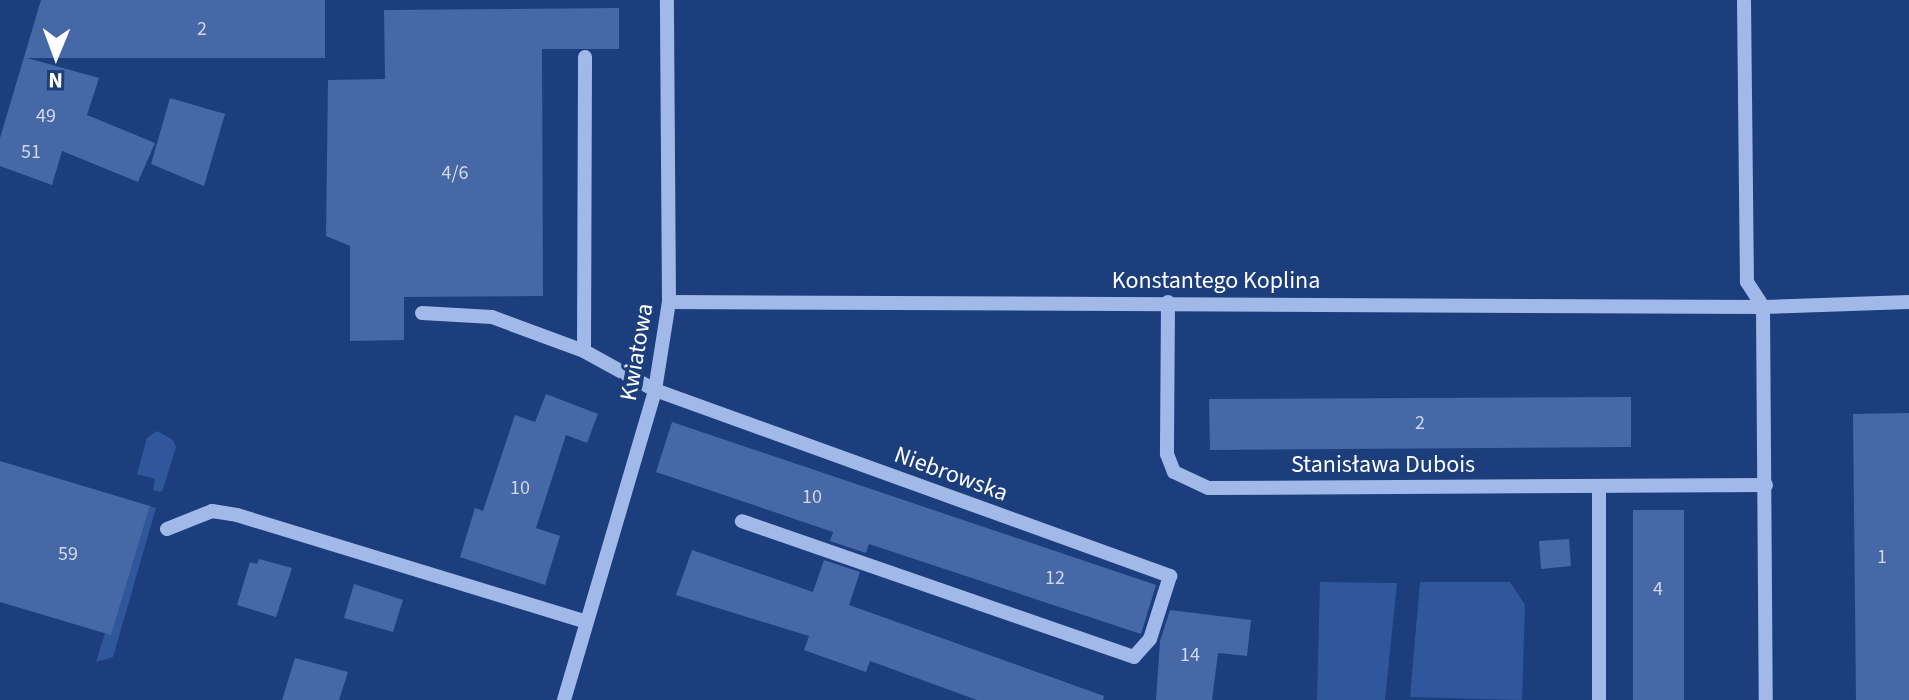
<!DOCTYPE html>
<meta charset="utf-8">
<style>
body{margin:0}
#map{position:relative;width:1909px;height:700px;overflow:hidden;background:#1d3e7d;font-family:"Source Sans 3",sans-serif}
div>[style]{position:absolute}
.green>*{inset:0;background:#30569c}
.building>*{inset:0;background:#4668a7}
.minor>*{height:14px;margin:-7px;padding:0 7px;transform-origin:7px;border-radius:7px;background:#a0b9e8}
span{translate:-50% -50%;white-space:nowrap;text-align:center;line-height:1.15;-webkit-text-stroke:8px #1d3e7d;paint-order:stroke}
.number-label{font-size:20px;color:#d1d9e9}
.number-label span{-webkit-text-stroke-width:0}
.street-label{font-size:24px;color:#fff}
.north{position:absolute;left:16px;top:16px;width:80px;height:80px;-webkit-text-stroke:6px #1d3e7d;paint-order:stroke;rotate:181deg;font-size:22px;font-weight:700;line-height:32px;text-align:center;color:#fff}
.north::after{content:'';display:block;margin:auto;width:28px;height:36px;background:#fff;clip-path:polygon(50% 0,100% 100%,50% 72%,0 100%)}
</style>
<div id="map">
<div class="green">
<i style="clip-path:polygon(157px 431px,173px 440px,176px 447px,162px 492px,153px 490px,155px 479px,137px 474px,147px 438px)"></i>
<i style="clip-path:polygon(150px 506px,156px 508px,113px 657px,96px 662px,105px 633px,111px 634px)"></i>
<i style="clip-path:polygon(1320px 582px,1397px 583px,1385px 700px,1317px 700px)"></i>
<i style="clip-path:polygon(1420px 582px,1510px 582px,1525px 605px,1522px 700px,1410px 697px)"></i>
</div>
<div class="building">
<i style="clip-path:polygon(41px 0,325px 0,325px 58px,27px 58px,99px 78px,87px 115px,155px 143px,138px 182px,62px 151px,52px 185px,0 166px,0 138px)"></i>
<i style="clip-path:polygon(619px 8px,619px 49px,542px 49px,543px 296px,404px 297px,404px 340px,350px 341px,350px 246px,326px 236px,328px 80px,385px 79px,384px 10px)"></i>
<i style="clip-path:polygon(170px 98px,225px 114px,204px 186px,151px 164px)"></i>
<i style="clip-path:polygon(546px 394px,598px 414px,587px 443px,566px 435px,536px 528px,560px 536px,545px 585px,460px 557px,475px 508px,483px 511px,515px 415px,535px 422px)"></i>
<i style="clip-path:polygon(1631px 397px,1631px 447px,1210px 450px,1209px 399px)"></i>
<i style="clip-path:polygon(1909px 413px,1909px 700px,1856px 700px,1853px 414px)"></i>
<i style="clip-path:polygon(672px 422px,1156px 585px,1141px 634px,869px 544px,866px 553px,830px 541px,833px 532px,656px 472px)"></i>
<i style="clip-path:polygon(0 461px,150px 506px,111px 635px,0 602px)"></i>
<i style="clip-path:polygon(1633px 510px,1684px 510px,1684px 700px,1633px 700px)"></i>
<i style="clip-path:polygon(1569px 539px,1571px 566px,1541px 569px,1539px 541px)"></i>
<i style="clip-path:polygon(692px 550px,813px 592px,824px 560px,860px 572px,849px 605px,1104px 696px,1103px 700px,977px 700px,870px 661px,866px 672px,804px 650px,809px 636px,676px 595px)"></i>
<i style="clip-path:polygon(259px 559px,292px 568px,276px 617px,237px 605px,250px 562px,257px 564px)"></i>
<i style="clip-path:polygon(354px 584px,403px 600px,393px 632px,344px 618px)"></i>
<i style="clip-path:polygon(1170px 610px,1251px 620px,1247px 656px,1218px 653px,1212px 700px,1156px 700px,1160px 641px)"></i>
<i style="clip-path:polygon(295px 658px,348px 672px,339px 700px,282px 700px)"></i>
</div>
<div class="minor">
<i style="left:1744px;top:0;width:282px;rotate:89.4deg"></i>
<i style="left:1747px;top:282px;width:30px;rotate:57deg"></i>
<i style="left:669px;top:302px;width:1094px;rotate:0.26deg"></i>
<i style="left:1763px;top:307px;width:146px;rotate:-2deg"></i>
<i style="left:1168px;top:302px;width:152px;rotate:90.4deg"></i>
<i style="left:1167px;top:454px;width:19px;rotate:69deg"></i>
<i style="left:1174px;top:472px;width:38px;rotate:25deg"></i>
<i style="left:1209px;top:488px;width:557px;rotate:-0.31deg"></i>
<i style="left:1763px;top:307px;width:393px;rotate:89.6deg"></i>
<i style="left:422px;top:313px;width:70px;rotate:3.3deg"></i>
<i style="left:492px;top:317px;width:98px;rotate:20.3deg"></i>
<i style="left:584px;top:351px;width:81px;rotate:28.8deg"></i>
<i style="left:655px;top:390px;width:548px;rotate:19.86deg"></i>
<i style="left:1170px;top:576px;width:66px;rotate:107.6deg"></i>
<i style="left:1150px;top:639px;width:24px;rotate:132deg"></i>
<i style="left:1134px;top:657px;width:415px;rotate:-160.9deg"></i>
<i style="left:584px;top:351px;width:294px;rotate:-89.8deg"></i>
<i style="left:167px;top:529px;width:48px;rotate:-21.8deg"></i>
<i style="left:212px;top:511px;width:25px;rotate:9deg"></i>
<i style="left:237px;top:515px;width:365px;rotate:17deg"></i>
<i style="left:564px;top:700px;width:323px;rotate:-73.6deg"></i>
<i style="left:655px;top:390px;width:89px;rotate:-81deg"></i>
<i style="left:669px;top:302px;width:302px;rotate:-90.4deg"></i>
<i style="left:1599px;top:700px;width:214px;rotate:-90deg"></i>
</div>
<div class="number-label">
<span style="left:202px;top:29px">2</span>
<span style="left:46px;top:116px">49</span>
<span style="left:31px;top:152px">51</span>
<span style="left:455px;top:173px">4/6</span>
<span style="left:1420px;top:423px">2</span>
<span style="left:520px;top:488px">10</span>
<span style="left:812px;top:497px">10</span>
<span style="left:68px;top:554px">59</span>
<span style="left:1882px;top:557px">1</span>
<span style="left:1055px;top:578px">12</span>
<span style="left:1658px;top:589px">4</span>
<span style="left:1190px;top:655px">14</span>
</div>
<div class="street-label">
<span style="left:1216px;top:281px">Konstantego Koplina</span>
<span style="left:637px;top:352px;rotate:-80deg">Kwiatowa</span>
<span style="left:1383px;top:465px">Stanisława Dubois</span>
<span style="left:951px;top:474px;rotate:20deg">Niebrowska</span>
</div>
<div class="north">N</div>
</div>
